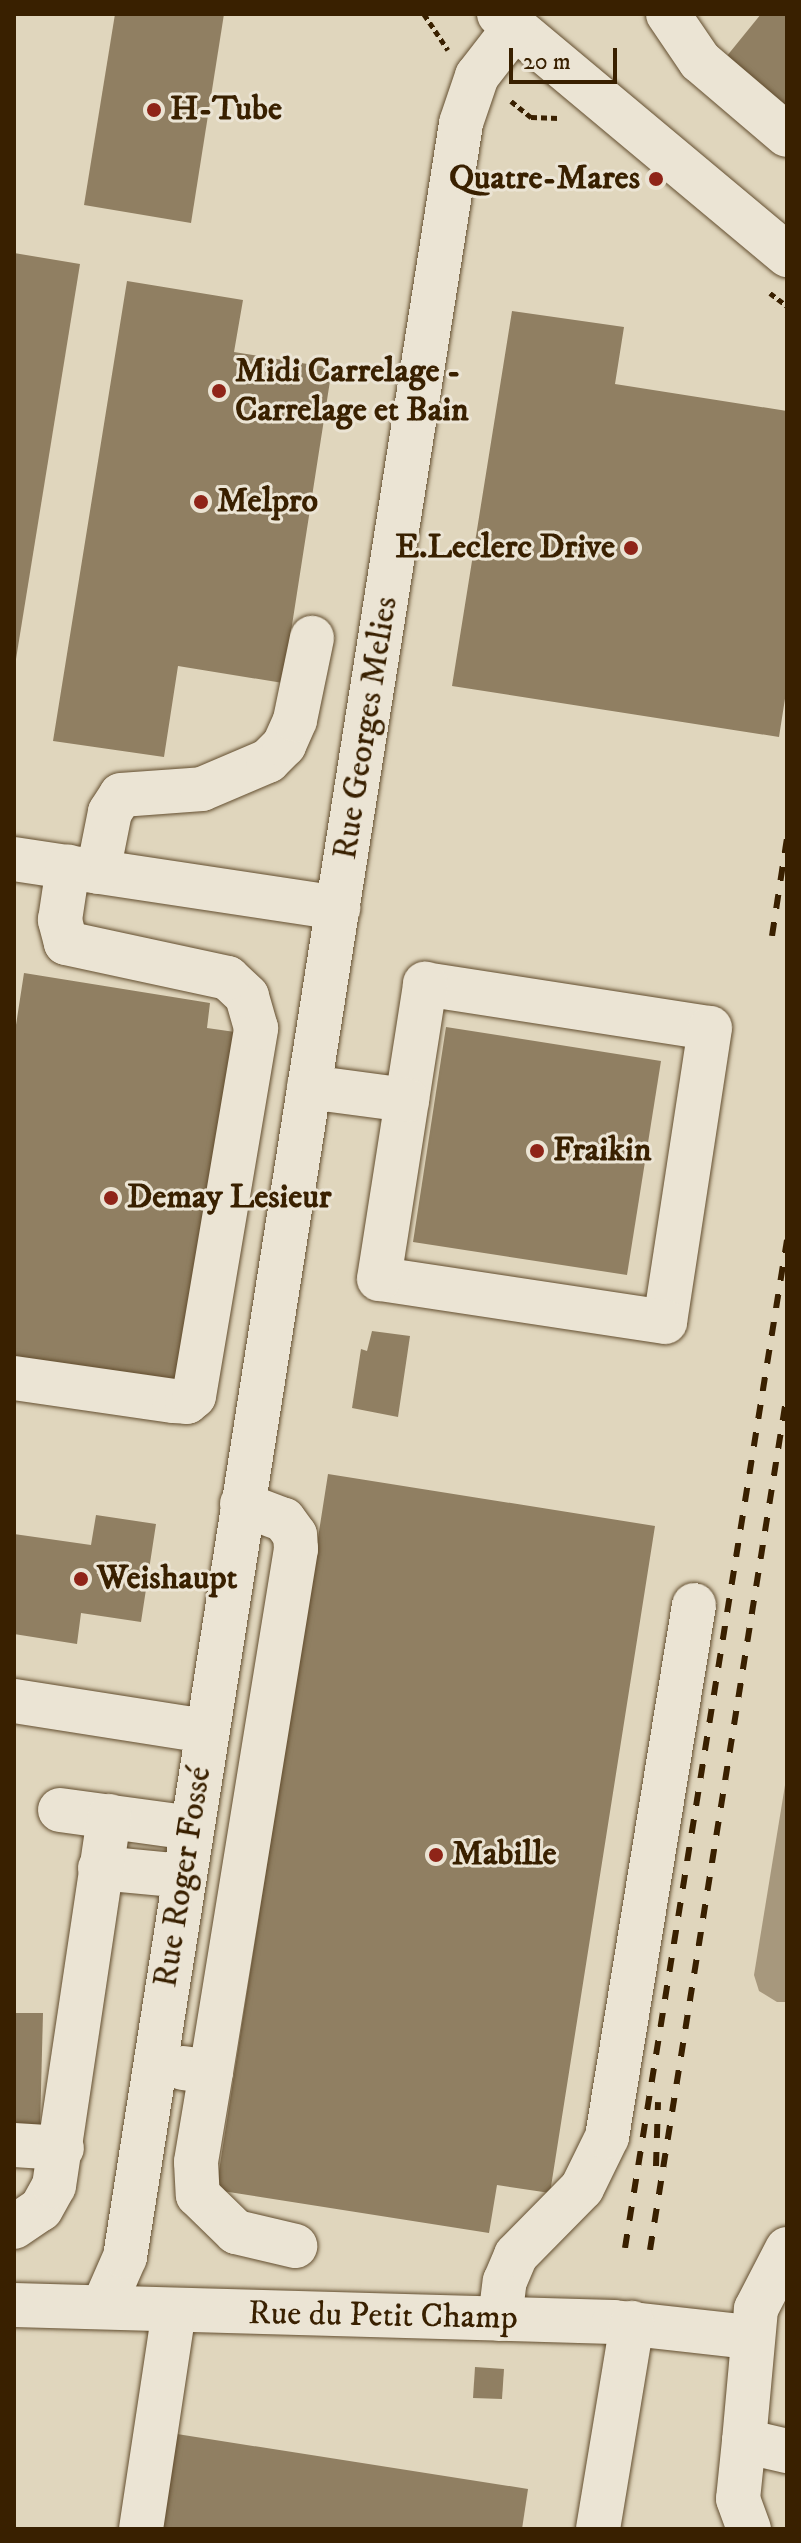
<!DOCTYPE html>
<meta charset="utf-8">
<style>
body{margin:0}
#map{position:relative;width:801px;height:2543px;overflow:hidden;background:#e0d6bd;font-family:"IM FELL DW Pica",serif}
div>[style]{position:absolute}
.water>*{inset:0;background:#a7987d}
.building>*{inset:0;background:#907f62}
.path>*{height:5px;margin-top:-2.5px;transform-origin:0;background:repeating-linear-gradient(90deg,#392000 0 6px,transparent 0 10px)}
.roads{filter:drop-shadow(0 0 2px #634e2f) drop-shadow(0 0 2px #634e2f)}
.minor>*{height:44px;margin:-22px;padding:0 22px;transform-origin:22px;border-radius:22px;background:#ebe4d4}
.rail>*{height:6px;margin-top:-3px;transform-origin:0;background:repeating-linear-gradient(90deg,#392000 0 14px,transparent 0 28px)}
.dots>*{width:22px;height:22px;translate:-50% -50%;box-sizing:border-box;border:4px solid #ebe4d4;border-radius:50%}
span{translate:-50% -50%;white-space:nowrap;text-align:center;line-height:1.15;-webkit-text-stroke:6px #ebe4d4;paint-order:stroke}
.poi-label{font-size:34px;color:#392000;font-weight:700}
.left{translate:0 -50%;text-align:left}
.right{translate:-100% -50%;text-align:right}
.street-label{font-size:34px;color:#392000}
.frame{position:absolute;inset:0;border:16px solid #392000;pointer-events:none}
.scale{position:absolute;left:509px;top:48px;width:108px;height:36px;box-sizing:border-box;border:4px solid #392000;border-top:0;padding-left:10px;font-size:24px;line-height:28px;white-space:nowrap;color:#392000;-webkit-text-stroke:6px #ebe4d4;paint-order:stroke}
</style>
<div id="map">
<div class="water">
<i style="clip-path:polygon(787px 1773px,787px 2002px,777px 2002px,759px 1991px,754px 1975px)"></i>
</div>
<div class="building">
<i style="clip-path:polygon(115px 14px,224px 14px,191px 223px,84px 205px)"></i>
<i style="clip-path:polygon(761px 14px,787px 14px,787px 115px,722px 62px)"></i>
<i style="clip-path:polygon(14px 253px,80px 264px,16px 659px,14px 659px)"></i>
<i style="clip-path:polygon(127px 281px,243px 300px,234px 352px,332px 368px,283px 683px,178px 666px,164px 757px,53px 741px)"></i>
<i style="clip-path:polygon(512px 311px,624px 327px,615px 384px,787px 411px,787px 686px,779px 737px,452px 686px)"></i>
<i style="clip-path:polygon(24px 973px,210px 1003px,207px 1028px,235px 1032px,177px 1382px,14px 1357px,14px 1038px)"></i>
<i style="clip-path:polygon(446px 1027px,661px 1061px,627px 1275px,413px 1242px)"></i>
<i style="clip-path:polygon(372px 1331px,410px 1336px,398px 1417px,352px 1408px,361px 1349px,367px 1351px)"></i>
<i style="clip-path:polygon(328px 1474px,655px 1526px,550px 2193px,497px 2185px,489px 2233px,216px 2190px)"></i>
<i style="clip-path:polygon(96px 1515px,156px 1524px,141px 1622px,81px 1613px,77px 1644px,14px 1634px,14px 1534px,91px 1545px)"></i>
<i style="clip-path:polygon(14px 2013px,43px 2013px,40px 2129px,14px 2128px)"></i>
<i style="clip-path:polygon(475px 2367px,504px 2369px,502px 2399px,473px 2398px)"></i>
<i style="clip-path:polygon(177px 2434px,528px 2489px,522px 2529px,162px 2529px)"></i>
</div>
<div class="path">
<i style="left:424px;top:14px;width:43px;rotate:56.3deg"></i>
<i style="left:511px;top:101px;width:26px;rotate:39deg"></i>
<i style="left:531px;top:117px;width:28px;rotate:2deg"></i>
<i style="left:770px;top:293px;width:21px;rotate:37deg"></i>
</div>
<div class="roads">
<div class="minor">
<i style="left:499px;top:14px;width:376px;rotate:39.9deg"></i>
<i style="left:668px;top:14px;width:57px;rotate:55.8deg"></i>
<i style="left:700px;top:61px;width:114px;rotate:40.4deg"></i>
<i style="left:14px;top:859px;width:328px;rotate:8.6deg"></i>
<i style="left:98px;top:872px;width:61px;rotate:-78.7deg"></i>
<i style="left:110px;top:812px;width:20px;rotate:-57deg"></i>
<i style="left:121px;top:795px;width:81px;rotate:-4.2deg"></i>
<i style="left:202px;top:789px;width:72px;rotate:-23deg"></i>
<i style="left:268px;top:761px;width:23px;rotate:-45deg"></i>
<i style="left:284px;top:745px;width:27px;rotate:-66deg"></i>
<i style="left:295px;top:720px;width:84px;rotate:-78.3deg"></i>
<i style="left:425px;top:984px;width:288px;rotate:8.8deg"></i>
<i style="left:710px;top:1028px;width:297px;rotate:98.7deg"></i>
<i style="left:665px;top:1322px;width:289px;rotate:-171.4deg"></i>
<i style="left:379px;top:1279px;width:299px;rotate:-81.1deg"></i>
<i style="left:309px;top:1087px;width:99px;rotate:7.6deg"></i>
<i style="left:14px;top:1378px;width:162px;rotate:8.2deg"></i>
<i style="left:174px;top:1401px;width:13px;rotate:4deg"></i>
<i style="left:187px;top:1402px;width:9px;rotate:-41deg"></i>
<i style="left:194px;top:1396px;width:373px;rotate:-80.4deg"></i>
<i style="left:256px;top:1028px;width:33px;rotate:-106deg"></i>
<i style="left:247px;top:996px;width:26px;rotate:-137deg"></i>
<i style="left:228px;top:978px;width:166px;rotate:-167.8deg"></i>
<i style="left:66px;top:943px;width:24px;rotate:-105deg"></i>
<i style="left:60px;top:920px;width:54px;rotate:-81.4deg"></i>
<i style="left:14px;top:1701px;width:194px;rotate:8.9deg"></i>
<i style="left:60px;top:1810px;width:132px;rotate:7.8deg"></i>
<i style="left:100px;top:1868px;width:83px;rotate:5.5deg"></i>
<i style="left:183px;top:2068px;width:28px;rotate:8deg"></i>
<i style="left:211px;top:2072px;width:91px;rotate:99.5deg"></i>
<i style="left:196px;top:2162px;width:33px;rotate:87deg"></i>
<i style="left:198px;top:2195px;width:53px;rotate:44.2deg"></i>
<i style="left:236px;top:2232px;width:61px;rotate:13.3deg"></i>
<i style="left:211px;top:2072px;width:530px;rotate:-80.77deg"></i>
<i style="left:296px;top:1549px;width:14px;rotate:-94deg"></i>
<i style="left:295px;top:1535px;width:19px;rotate:-126deg"></i>
<i style="left:284px;top:1520px;width:45px;rotate:-159.1deg"></i>
<i style="left:14px;top:2145px;width:48px;rotate:3.6deg"></i>
<i style="left:14px;top:2227px;width:32px;rotate:-34deg"></i>
<i style="left:41px;top:2209px;width:26px;rotate:-61deg"></i>
<i style="left:54px;top:2186px;width:374px;rotate:-81.5deg"></i>
<i style="left:787px;top:2249px;width:68px;rotate:117.3deg"></i>
<i style="left:756px;top:2309px;width:133px;rotate:95.2deg"></i>
<i style="left:744px;top:2441px;width:44px;rotate:13.1deg"></i>
<i style="left:14px;top:2305px;width:600px;rotate:1.62deg"></i>
<i style="left:614px;top:2322px;width:137px;rotate:6.3deg"></i>
<i style="left:103px;top:2307px;width:55px;rotate:-66.3deg"></i>
<i style="left:125px;top:2257px;width:2160px;rotate:-81.05deg"></i>
<i style="left:461px;top:123px;width:50px;rotate:-71.2deg"></i>
<i style="left:477px;top:76px;width:62px;rotate:-52.2deg"></i>
<i style="left:500px;top:2319px;width:38px;rotate:-83deg"></i>
<i style="left:505px;top:2281px;width:28px;rotate:-67deg"></i>
<i style="left:516px;top:2255px;width:94px;rotate:-45.4deg"></i>
<i style="left:582px;top:2188px;width:57px;rotate:-63.9deg"></i>
<i style="left:607px;top:2137px;width:539px;rotate:-80.71deg"></i>
<i style="left:744px;top:2441px;width:58px;rotate:95.9deg"></i>
<i style="left:738px;top:2499px;width:32px;rotate:70deg"></i>
<i style="left:141px;top:2529px;width:219px;rotate:-81.4deg"></i>
<i style="left:598px;top:2529px;width:209px;rotate:-80.6deg"></i>
</div>
</div>
<div class="rail">
<i style="left:772px;top:936px;width:99px;rotate:-81.3deg"></i>
<i style="left:656px;top:2166px;width:64px;rotate:-88.2deg"></i>
<i style="left:625px;top:2248px;width:1021px;rotate:-80.87deg"></i>
<i style="left:650px;top:2250px;width:867px;rotate:-80.91deg"></i>
</div>
<div class="dots">
<i style="left:154px;top:110px;background:#8f2418"></i>
<i style="left:656px;top:179px;background:#8f2418"></i>
<i style="left:219px;top:391px;background:#8f2418"></i>
<i style="left:201px;top:502px;background:#8f2418"></i>
<i style="left:631px;top:548px;background:#8f2418"></i>
<i style="left:537px;top:1151px;background:#8f2418"></i>
<i style="left:111px;top:1198px;background:#8f2418"></i>
<i style="left:81px;top:1579px;background:#8f2418"></i>
<i style="left:436px;top:1855px;background:#8f2418"></i>
</div>
<div class="poi-label">
<span class="left" style="left:170px;top:110px">H-Tube</span>
<span class="right" style="left:640px;top:179px">Quatre-Mares</span>
<span class="left" style="left:235px;top:391px">Midi Carrelage -<br>Carrelage et Bain</span>
<span class="left" style="left:217px;top:502px">Melpro</span>
<span class="right" style="left:615px;top:548px">E.Leclerc Drive</span>
<span class="left" style="left:553px;top:1151px">Fraikin</span>
<span class="left" style="left:127px;top:1198px">Demay Lesieur</span>
<span class="left" style="left:97px;top:1579px">Weishaupt</span>
<span class="left" style="left:452px;top:1855px">Mabille</span>
</div>
<div class="street-label">
<span style="left:366px;top:728px;rotate:-81deg">Rue Georges Melies</span>
<span style="left:183px;top:1877px;rotate:-81deg">Rue Roger Fossé</span>
<span style="left:383px;top:2316px;rotate:1deg">Rue du Petit Champ</span>
</div>
<div class="frame"></div>
<div class="scale">20 m</div>
</div>
